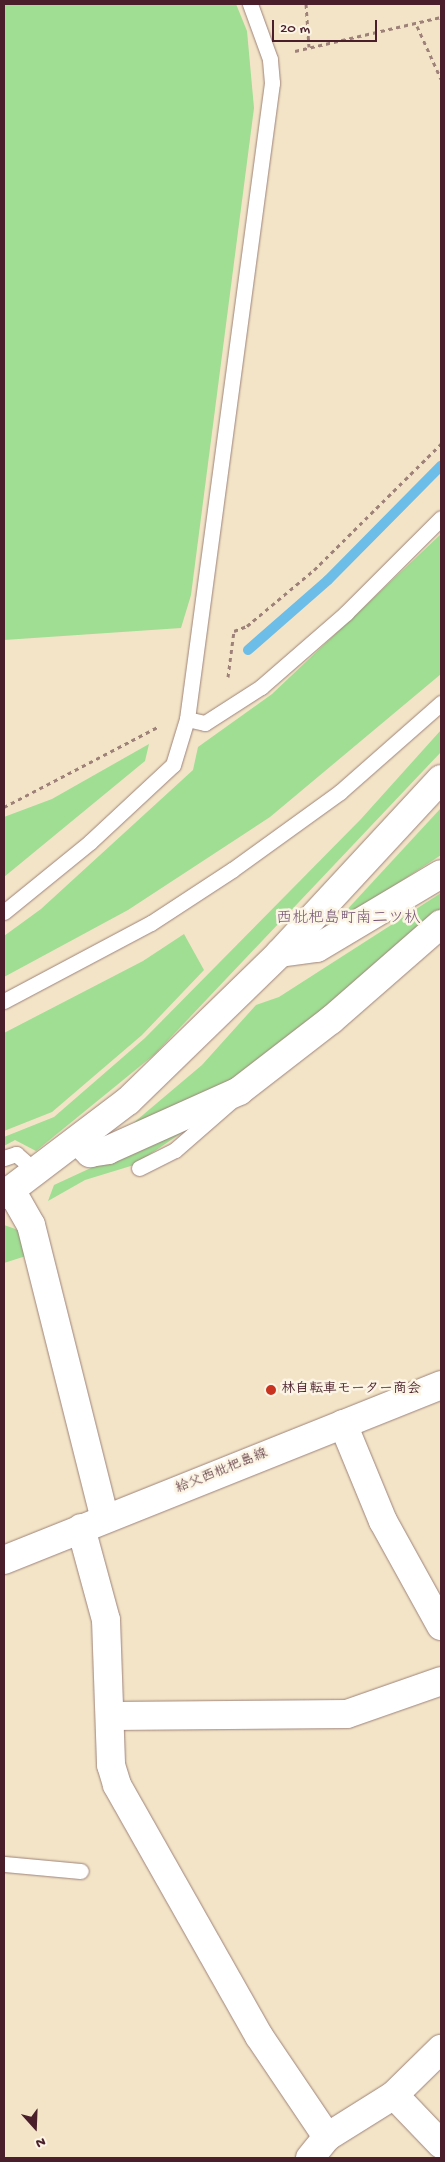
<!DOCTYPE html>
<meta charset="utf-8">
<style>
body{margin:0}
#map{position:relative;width:445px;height:2162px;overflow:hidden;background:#f3e4c7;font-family:"Gochi Hand","Klee One",sans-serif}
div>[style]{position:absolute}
.green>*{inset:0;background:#9fde93}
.stream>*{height:10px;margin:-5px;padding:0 5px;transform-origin:5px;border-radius:5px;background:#6cbde7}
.path>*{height:3px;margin-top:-1.5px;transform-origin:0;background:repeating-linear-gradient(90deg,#9e8279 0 4px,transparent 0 8px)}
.roads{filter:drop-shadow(0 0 1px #9e8279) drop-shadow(0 0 1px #9e8279)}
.lane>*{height:15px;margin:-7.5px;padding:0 7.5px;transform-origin:7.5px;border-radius:7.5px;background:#fff}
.street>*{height:28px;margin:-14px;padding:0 14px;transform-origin:14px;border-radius:14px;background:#fff}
.secondary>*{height:28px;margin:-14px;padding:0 14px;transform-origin:14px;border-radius:14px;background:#fff}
.dots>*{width:14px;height:14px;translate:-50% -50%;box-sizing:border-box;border:2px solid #fcf5e5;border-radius:50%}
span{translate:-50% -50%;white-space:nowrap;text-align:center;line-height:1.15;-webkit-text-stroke:5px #fcf5e5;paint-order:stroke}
.poi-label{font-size:14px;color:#4a1f2b;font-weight:700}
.left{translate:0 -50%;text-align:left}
.street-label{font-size:14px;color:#4a1f2b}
.quarter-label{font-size:16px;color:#735473}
.frame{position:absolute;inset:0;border:5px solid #4a1f2b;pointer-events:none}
.north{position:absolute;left:10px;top:2102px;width:50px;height:50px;-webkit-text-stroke:4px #fcf5e5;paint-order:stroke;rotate:160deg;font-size:14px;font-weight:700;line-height:20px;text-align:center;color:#4a1f2b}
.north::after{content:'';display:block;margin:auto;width:18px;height:22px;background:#4a1f2b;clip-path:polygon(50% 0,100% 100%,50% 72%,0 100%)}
.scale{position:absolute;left:272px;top:20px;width:105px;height:22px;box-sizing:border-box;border:2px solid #4a1f2b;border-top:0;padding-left:6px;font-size:15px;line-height:18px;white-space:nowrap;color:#4a1f2b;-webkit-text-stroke:4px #fcf5e5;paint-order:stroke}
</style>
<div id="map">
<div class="green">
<i style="clip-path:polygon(4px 4px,236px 4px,247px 31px,254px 108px,191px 595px,181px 628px,4px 640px)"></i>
<i style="clip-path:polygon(441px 534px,441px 674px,270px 817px,128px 910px,4px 977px,4px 936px,41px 909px,193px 770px,198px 747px,272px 694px)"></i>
<i style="clip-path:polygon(441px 730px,441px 752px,155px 1054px,36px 1151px,15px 1140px,4px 1146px,4px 1137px,54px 1117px,145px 1038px,361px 819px)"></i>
<i style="clip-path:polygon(149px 744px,145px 761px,4px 877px,4px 817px,52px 799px)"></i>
<i style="clip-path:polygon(441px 808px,441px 855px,331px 927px)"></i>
<i style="clip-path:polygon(441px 893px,441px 916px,218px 1094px,118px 1136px,202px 1065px,256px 1005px,279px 997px)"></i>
<i style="clip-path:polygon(184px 934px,204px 970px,142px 1035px,52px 1112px,4px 1131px,4px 1033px,143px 961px)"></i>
<i style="clip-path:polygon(214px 1111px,134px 1165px,85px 1180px,48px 1201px,54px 1185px)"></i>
<i style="clip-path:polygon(4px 1225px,21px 1231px,29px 1255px,4px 1263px)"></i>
</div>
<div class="stream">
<i style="left:248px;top:650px;width:106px;rotate:-41.2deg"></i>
<i style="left:328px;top:580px;width:161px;rotate:-45.3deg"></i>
</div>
<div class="path">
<i style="left:306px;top:4px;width:43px;rotate:86deg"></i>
<i style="left:417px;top:26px;width:58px;rotate:65.6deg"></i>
<i style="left:295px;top:51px;width:150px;rotate:-13.1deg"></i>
<i style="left:228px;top:677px;width:46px;rotate:-82.6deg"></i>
<i style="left:234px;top:631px;width:14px;rotate:-21deg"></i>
<i style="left:247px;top:626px;width:87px;rotate:-39.9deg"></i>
<i style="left:314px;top:570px;width:179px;rotate:-44.8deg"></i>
<i style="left:4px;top:807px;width:174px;rotate:-27.5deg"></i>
</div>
<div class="roads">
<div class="lane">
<i style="left:187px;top:719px;width:18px;rotate:13deg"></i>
<i style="left:205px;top:723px;width:67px;rotate:-32.7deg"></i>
<i style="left:261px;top:687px;width:113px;rotate:-41deg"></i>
<i style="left:346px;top:613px;width:134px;rotate:-45deg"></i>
<i style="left:4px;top:912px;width:111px;rotate:-39.1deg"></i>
<i style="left:90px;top:842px;width:113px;rotate:-42.9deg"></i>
<i style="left:173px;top:765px;width:48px;rotate:-73.1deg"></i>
<i style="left:187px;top:719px;width:642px;rotate:-82.39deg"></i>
<i style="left:272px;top:83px;width:24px;rotate:-95deg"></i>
<i style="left:270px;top:59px;width:59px;rotate:-110deg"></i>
<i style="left:4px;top:1001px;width:166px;rotate:-28deg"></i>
<i style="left:151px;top:923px;width:97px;rotate:-33.2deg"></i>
<i style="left:232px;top:870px;width:133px;rotate:-35.8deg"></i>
<i style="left:340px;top:792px;width:135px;rotate:-41.4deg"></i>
<i style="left:4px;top:1158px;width:13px;rotate:-18deg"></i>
<i style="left:16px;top:1154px;width:28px;rotate:41deg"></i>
<i style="left:139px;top:1168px;width:40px;rotate:-26.6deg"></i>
<i style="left:175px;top:1150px;width:73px;rotate:-41.1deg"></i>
<i style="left:4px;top:1864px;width:77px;rotate:5.2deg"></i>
</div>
<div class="street">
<i style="left:280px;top:953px;width:37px;rotate:-8deg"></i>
<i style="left:317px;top:948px;width:144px;rotate:-30.8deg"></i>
<i style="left:79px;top:1142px;width:16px;rotate:45deg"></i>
<i style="left:90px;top:1153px;width:18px;rotate:-9deg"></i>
<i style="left:108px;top:1150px;width:144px;rotate:-24.2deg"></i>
<i style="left:239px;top:1091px;width:116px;rotate:-37.7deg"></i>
<i style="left:331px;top:1020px;width:146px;rotate:-41.1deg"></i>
<i style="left:11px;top:1190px;width:40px;rotate:60.3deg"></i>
<i style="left:31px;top:1225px;width:303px;rotate:75.9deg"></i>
<i style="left:343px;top:1424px;width:105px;rotate:67.6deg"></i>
<i style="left:383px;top:1521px;width:120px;rotate:61.1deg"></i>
<i style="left:81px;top:1528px;width:95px;rotate:74.8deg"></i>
<i style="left:106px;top:1620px;width:145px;rotate:88deg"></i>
<i style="left:111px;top:1765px;width:21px;rotate:73deg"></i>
<i style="left:117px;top:1785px;width:288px;rotate:60.5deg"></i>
<i style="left:259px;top:2036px;width:122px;rotate:56deg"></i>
<i style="left:327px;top:2137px;width:27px;rotate:129deg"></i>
<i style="left:112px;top:1716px;width:235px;rotate:-0.5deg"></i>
<i style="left:347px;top:1714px;width:100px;rotate:-19.3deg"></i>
<i style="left:394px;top:2095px;width:68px;rotate:46.2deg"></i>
<i style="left:327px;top:2137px;width:79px;rotate:-32.1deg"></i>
<i style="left:394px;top:2095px;width:66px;rotate:-44.4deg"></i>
</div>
<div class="secondary">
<i style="left:4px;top:1195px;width:156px;rotate:-37.2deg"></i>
<i style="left:128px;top:1101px;width:212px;rotate:-44.2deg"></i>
<i style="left:280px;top:953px;width:237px;rotate:-47.2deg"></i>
<i style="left:4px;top:1560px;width:471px;rotate:-21.8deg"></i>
</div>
</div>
<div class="dots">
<i style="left:271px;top:1390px;background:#c8321e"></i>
</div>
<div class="poi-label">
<span class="left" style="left:281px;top:1390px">林自転車モーター商会</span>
</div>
<div class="street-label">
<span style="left:222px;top:1472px;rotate:-22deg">給父西枇杷島線</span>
</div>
<div class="quarter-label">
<span style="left:348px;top:920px">西枇杷島町南二ツ杁</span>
</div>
<div class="frame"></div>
<div class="north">N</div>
<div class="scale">20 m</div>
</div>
